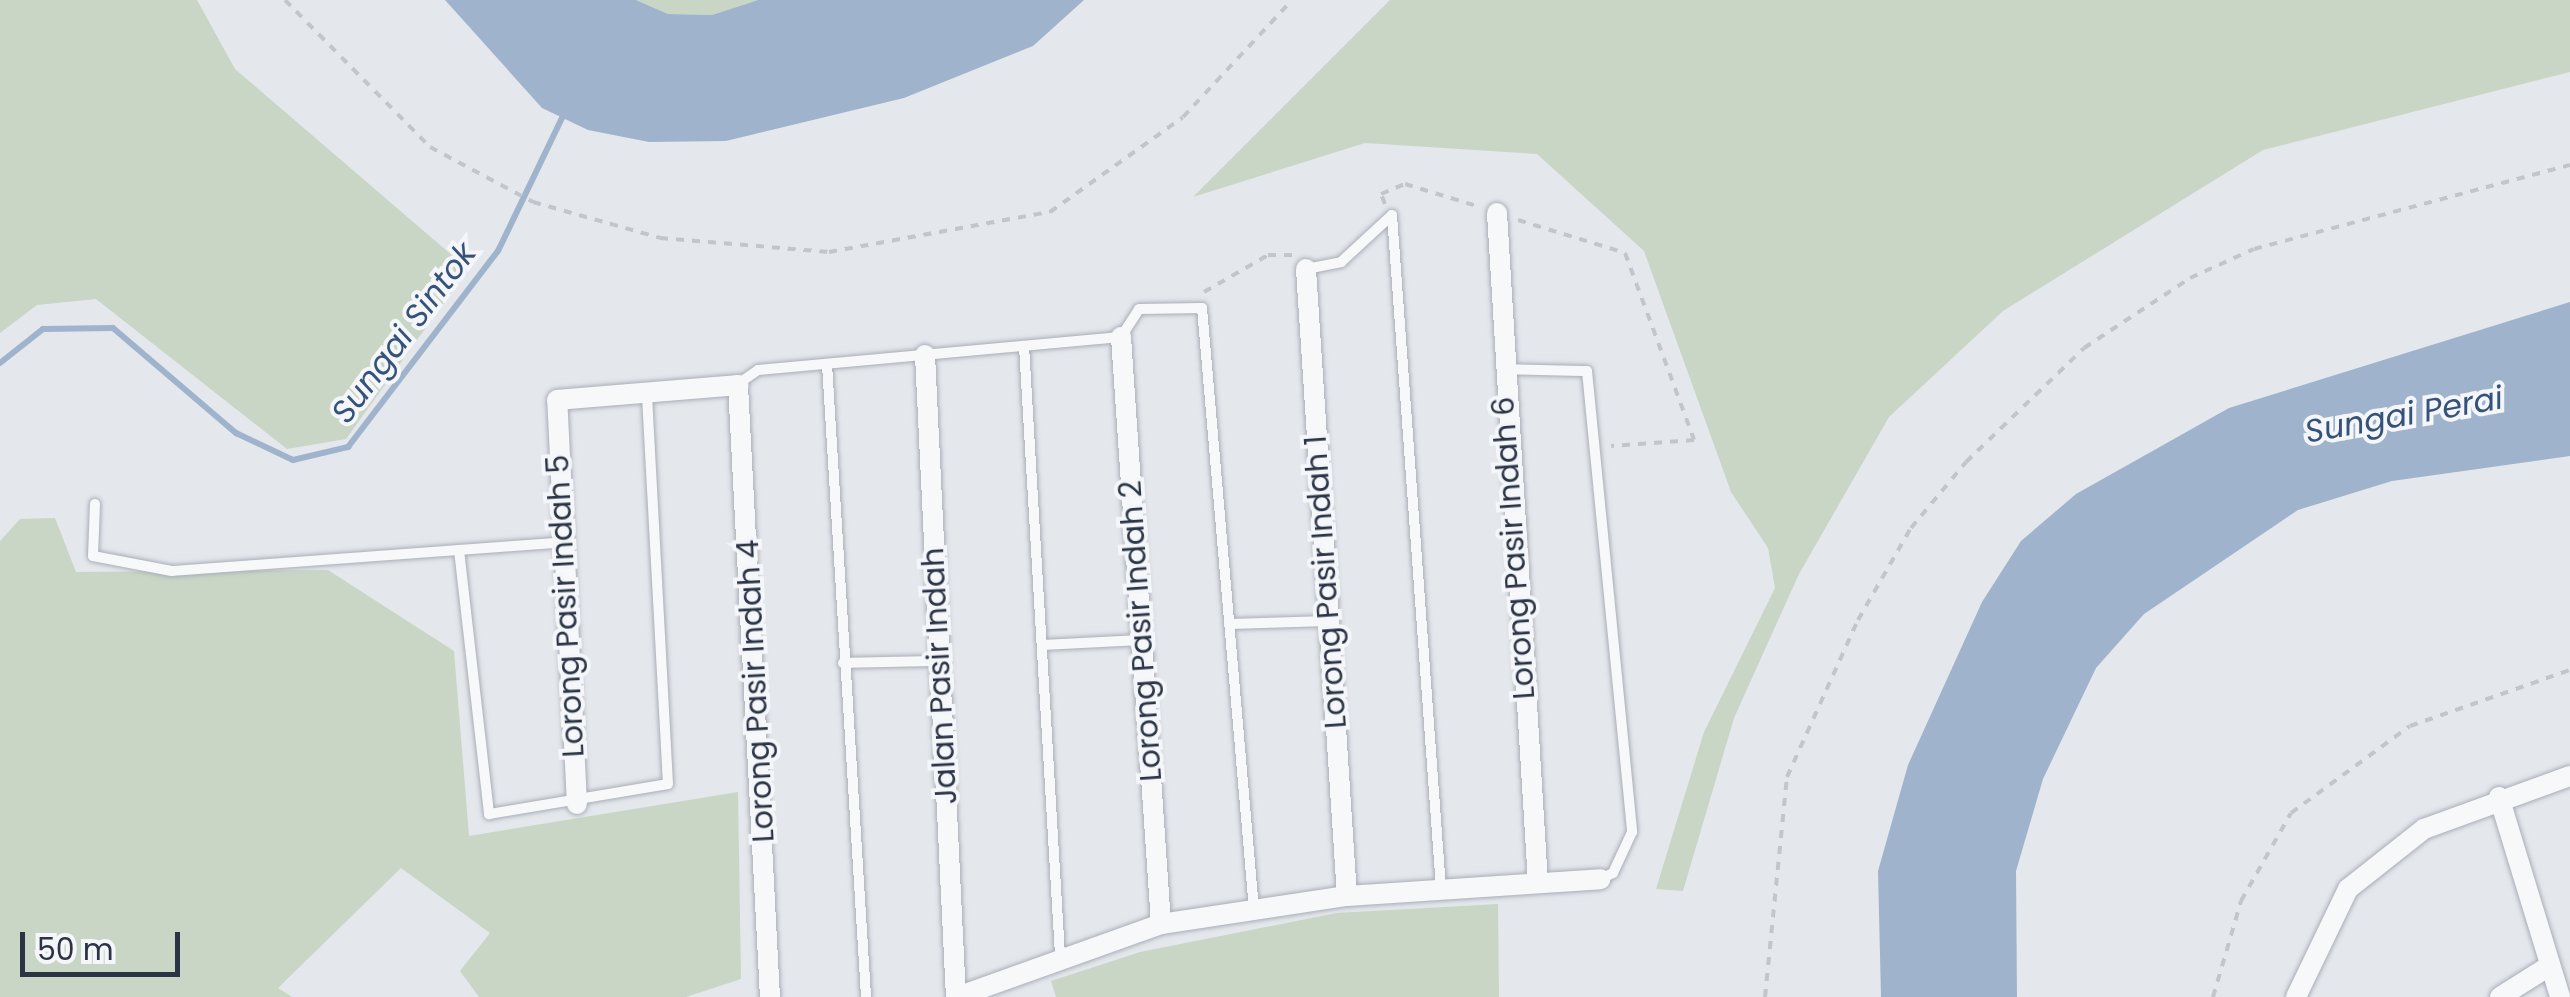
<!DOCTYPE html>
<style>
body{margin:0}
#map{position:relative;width:2570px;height:997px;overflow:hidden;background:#e4e7ec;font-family:Poppins,sans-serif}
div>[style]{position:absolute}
.green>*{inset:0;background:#c9d6c5}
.water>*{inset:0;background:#9fb4cc}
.stream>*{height:6px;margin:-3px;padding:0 3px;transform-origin:3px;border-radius:3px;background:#9fb4cc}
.path>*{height:4px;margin-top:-2px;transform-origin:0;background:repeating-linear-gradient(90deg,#c2c5cb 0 8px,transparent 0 16px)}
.roads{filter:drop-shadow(0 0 2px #a9aeb7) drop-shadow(0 0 2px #a9aeb7)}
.lane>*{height:10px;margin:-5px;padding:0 5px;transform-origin:5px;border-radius:5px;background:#f7f8fa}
.street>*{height:20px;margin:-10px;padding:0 10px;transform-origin:10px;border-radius:10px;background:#f7f8fa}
span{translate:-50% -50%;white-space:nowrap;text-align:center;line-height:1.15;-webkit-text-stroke:8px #f4f6f9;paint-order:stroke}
.street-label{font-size:30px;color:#2b3445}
.water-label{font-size:32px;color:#34527a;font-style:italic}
.scale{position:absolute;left:20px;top:932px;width:160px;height:45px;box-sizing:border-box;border:5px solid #2b3445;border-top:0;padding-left:12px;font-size:30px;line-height:35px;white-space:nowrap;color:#2b3445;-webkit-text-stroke:8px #f4f6f9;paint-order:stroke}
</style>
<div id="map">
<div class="green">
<i style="clip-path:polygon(0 0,197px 0,235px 69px,468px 269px,346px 439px,287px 449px,96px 299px,37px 305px,0 333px)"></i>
<i style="clip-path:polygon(636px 0,758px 0,712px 15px,668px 14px)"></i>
<i style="clip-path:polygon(1390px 0,2570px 0,2570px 72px,2263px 150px,2003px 311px,1889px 417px,1799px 574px,1734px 718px,1683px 891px,1656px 889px,1704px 732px,1775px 588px,1768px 548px,1731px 492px,1644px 251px,1537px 154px,1365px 143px,1193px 197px)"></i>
<i style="clip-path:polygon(55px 518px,76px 572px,328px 570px,454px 651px,469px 836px,738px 792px,741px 979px,686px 997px,479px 997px,460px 971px,490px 933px,401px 868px,278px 988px,292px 997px,0 997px,0 541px,20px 519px)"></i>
<i style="clip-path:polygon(1498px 904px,1499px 997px,1056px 997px,1051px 981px,1140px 952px,1337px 913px)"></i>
</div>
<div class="water">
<i style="clip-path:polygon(445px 0,636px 0,668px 14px,712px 15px,758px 0,1084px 0,1033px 46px,904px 98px,726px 141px,649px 142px,588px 130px,542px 108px)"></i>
<i style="clip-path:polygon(2570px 302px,2570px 456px,2392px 481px,2298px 510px,2144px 614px,2096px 668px,2043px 779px,2016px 871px,2017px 997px,1881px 997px,1878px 871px,1908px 765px,1982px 602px,2021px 541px,2076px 494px,2229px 408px)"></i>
</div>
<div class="stream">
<i style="left:0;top:363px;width:55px;rotate:-38.3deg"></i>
<i style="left:43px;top:329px;width:70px;rotate:-0.8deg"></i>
<i style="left:113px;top:328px;width:162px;rotate:40.5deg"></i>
<i style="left:236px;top:433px;width:63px;rotate:25.3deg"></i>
<i style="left:293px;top:460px;width:57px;rotate:-13.3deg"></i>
<i style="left:348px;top:447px;width:247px;rotate:-52.6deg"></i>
<i style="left:498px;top:251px;width:157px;rotate:-64.3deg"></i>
</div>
<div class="path">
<i style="left:285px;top:0;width:206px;rotate:45.4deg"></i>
<i style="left:430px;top:147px;width:117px;rotate:28.1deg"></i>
<i style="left:533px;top:202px;width:132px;rotate:15.8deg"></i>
<i style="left:660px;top:238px;width:170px;rotate:4.7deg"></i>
<i style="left:829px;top:252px;width:225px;rotate:-10.3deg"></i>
<i style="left:1050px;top:212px;width:163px;rotate:-35.5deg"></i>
<i style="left:1183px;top:117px;width:160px;rotate:-47deg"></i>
<i style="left:1385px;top:204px;width:11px;rotate:-112deg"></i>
<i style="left:1381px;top:194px;width:26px;rotate:-23deg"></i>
<i style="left:1405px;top:184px;width:78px;rotate:17deg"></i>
<i style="left:1518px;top:220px;width:112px;rotate:17.1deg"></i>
<i style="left:1625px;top:253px;width:199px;rotate:69.7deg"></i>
<i style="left:1694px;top:440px;width:83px;rotate:175.9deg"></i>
<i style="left:1204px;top:292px;width:74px;rotate:-30deg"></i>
<i style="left:1268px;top:255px;width:24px"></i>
<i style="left:1765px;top:997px;width:221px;rotate:-84.3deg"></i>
<i style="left:1787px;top:777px;width:172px;rotate:-65.7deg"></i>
<i style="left:1858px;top:620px;width:106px;rotate:-60.1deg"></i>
<i style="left:1911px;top:528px;width:86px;rotate:-50.2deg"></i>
<i style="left:1966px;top:462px;width:164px;rotate:-44deg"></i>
<i style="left:2084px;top:348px;width:127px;rotate:-33.4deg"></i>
<i style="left:2190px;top:278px;width:70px;rotate:-24.4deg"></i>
<i style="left:2254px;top:249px;width:327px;rotate:-14.9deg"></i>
<i style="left:2213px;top:997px;width:100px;rotate:-73.7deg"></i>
<i style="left:2241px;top:901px;width:101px;rotate:-60.4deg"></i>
<i style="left:2291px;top:813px;width:147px;rotate:-36.2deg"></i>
<i style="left:2410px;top:726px;width:170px;rotate:-19.3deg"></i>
</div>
<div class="roads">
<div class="lane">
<i style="left:1306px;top:269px;width:36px;rotate:-11deg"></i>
<i style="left:1341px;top:262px;width:69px;rotate:-42.7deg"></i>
<i style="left:1392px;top:215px;width:676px;rotate:85.84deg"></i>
<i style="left:1024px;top:346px;width:610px;rotate:86.62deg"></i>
<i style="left:827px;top:364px;width:634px;rotate:86.47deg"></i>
<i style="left:1503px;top:369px;width:84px;rotate:1.4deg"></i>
<i style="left:1587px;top:371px;width:463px;rotate:84.4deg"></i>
<i style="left:1632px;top:832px;width:45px;rotate:114.9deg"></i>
<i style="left:1613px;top:873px;width:14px;rotate:155deg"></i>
<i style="left:738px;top:384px;width:24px;rotate:-35deg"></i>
<i style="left:758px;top:370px;width:364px;rotate:-5.2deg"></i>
<i style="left:1121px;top:337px;width:33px;rotate:-57deg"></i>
<i style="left:1139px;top:309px;width:63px;rotate:-0.9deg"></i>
<i style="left:1202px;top:308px;width:604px;rotate:85.06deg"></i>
<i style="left:95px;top:504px;width:52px;rotate:92.2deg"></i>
<i style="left:93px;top:556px;width:80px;rotate:10.8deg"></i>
<i style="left:172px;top:571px;width:392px;rotate:-4.2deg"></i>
<i style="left:459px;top:550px;width:266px;rotate:83.5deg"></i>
<i style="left:489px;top:814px;width:181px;rotate:-9.5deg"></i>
<i style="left:668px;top:784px;width:395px;rotate:-93.1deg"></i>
<i style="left:1230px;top:624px;width:98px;rotate:-1.8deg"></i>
<i style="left:1042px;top:645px;width:99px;rotate:-2.9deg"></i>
<i style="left:843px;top:663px;width:97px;rotate:-1.2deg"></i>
</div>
<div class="street">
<i style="left:1497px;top:213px;width:671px;rotate:86.5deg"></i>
<i style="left:1306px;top:269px;width:628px;rotate:86.26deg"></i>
<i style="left:1121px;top:337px;width:588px;rotate:86.1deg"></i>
<i style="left:925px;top:355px;width:643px;rotate:87.24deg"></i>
<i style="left:2499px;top:797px;width:209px;rotate:73deg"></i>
<i style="left:577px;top:804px;width:404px;rotate:-92.8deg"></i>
<i style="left:557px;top:400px;width:182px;rotate:-4.7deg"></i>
<i style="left:738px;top:385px;width:613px;rotate:87.01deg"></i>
<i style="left:957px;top:997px;width:217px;rotate:-19.7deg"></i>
<i style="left:1161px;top:924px;width:188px;rotate:-8.6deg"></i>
<i style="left:1347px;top:896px;width:254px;rotate:-3.8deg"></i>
<i style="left:2296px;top:997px;width:120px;rotate:-64.3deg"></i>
<i style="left:2348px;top:889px;width:97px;rotate:-38.3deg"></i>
<i style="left:2424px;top:829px;width:155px;rotate:-20deg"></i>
<i style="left:2500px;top:997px;width:54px;rotate:-32.2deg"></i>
</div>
</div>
<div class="street-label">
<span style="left:1514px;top:548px;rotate:-94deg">Lorong Pasir Indah 6</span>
<span style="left:1326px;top:582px;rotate:-94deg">Lorong Pasir Indah 1</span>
<span style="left:566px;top:606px;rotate:-93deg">Lorong Pasir Indah 5</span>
<span style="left:1141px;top:631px;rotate:-94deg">Lorong Pasir Indah 2</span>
<span style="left:940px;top:676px;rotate:-93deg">Jalan Pasir Indah</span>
<span style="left:756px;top:691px;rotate:-93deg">Lorong Pasir Indah 4</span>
</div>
<div class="water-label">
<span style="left:404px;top:333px;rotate:-53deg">Sungai Sintok</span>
<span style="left:2404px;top:415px;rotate:-10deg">Sungai Perai</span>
</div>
<div class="scale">50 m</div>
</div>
